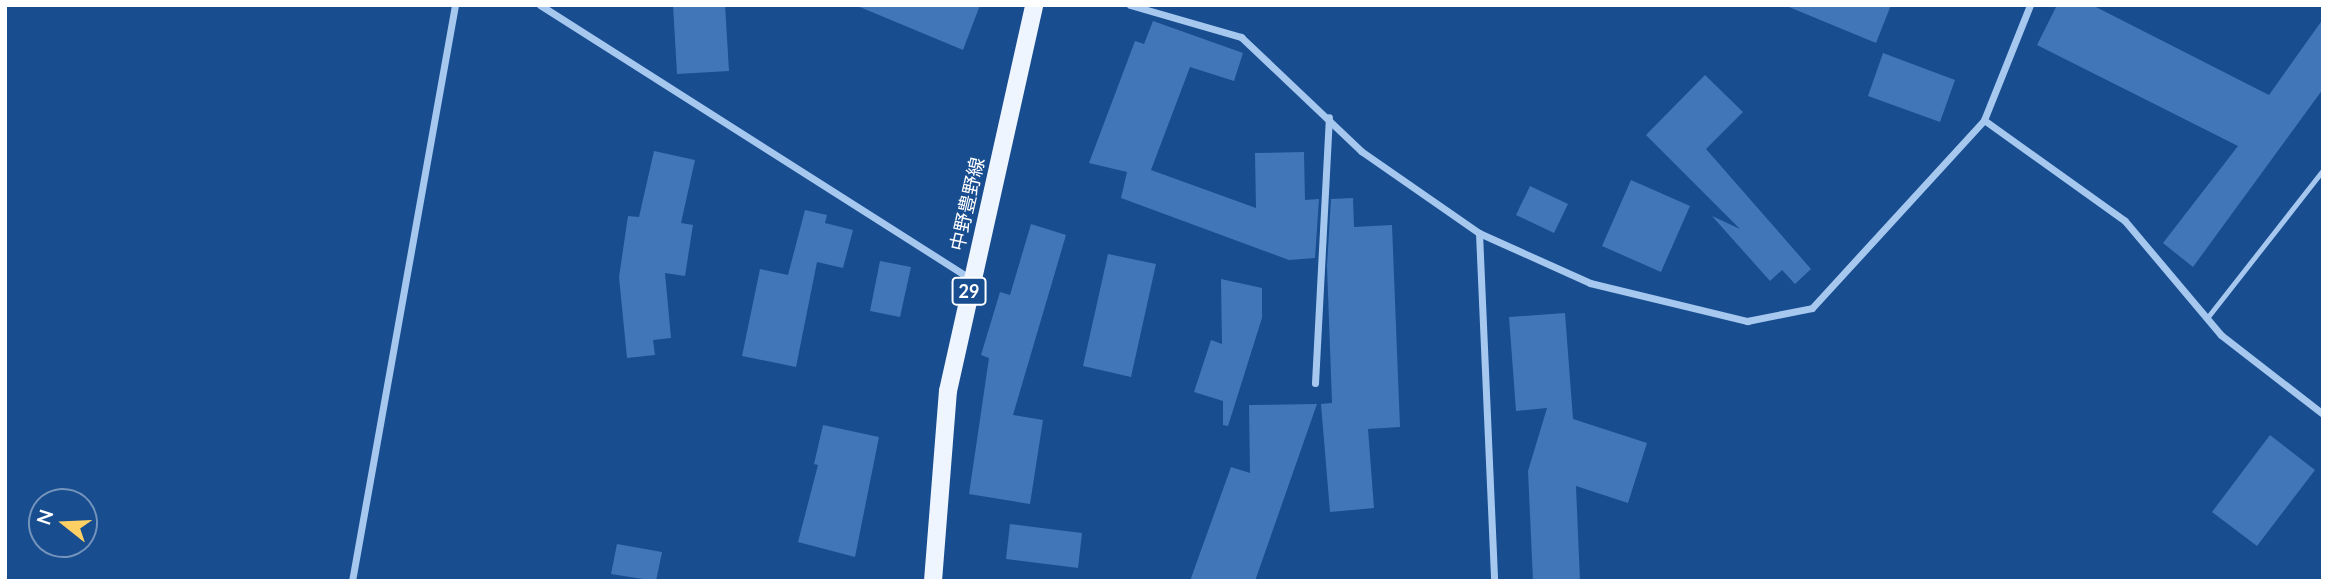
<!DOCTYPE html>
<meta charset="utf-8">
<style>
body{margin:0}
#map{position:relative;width:2328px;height:586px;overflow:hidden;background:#184d90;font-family:Lato,"Noto Sans JP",sans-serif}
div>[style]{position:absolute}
.building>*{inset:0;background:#4177b8}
.service>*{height:5px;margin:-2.5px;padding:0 2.5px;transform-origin:2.5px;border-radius:2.5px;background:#a6c8ef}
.minor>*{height:7px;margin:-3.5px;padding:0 3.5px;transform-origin:3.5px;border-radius:3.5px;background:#a6c8ef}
.primary>*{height:18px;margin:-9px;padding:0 9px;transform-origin:9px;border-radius:9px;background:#eef5ff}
span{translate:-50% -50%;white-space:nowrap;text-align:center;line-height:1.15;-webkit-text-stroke:7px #184d90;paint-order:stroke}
.shield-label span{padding:2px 5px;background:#184d90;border:2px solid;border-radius:5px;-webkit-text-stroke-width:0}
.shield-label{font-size:18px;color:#fff;font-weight:700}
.street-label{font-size:19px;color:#fff}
.frame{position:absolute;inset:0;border:7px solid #fff;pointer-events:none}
.north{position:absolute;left:28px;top:488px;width:70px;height:70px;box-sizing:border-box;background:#184d90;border:2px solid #7494bc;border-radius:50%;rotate:288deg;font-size:19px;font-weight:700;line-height:28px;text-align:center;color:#fff}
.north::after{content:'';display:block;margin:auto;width:24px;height:32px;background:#ffd164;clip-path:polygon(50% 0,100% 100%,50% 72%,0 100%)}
</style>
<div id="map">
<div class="building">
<i style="clip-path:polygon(673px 5px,725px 5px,729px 71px,677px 74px)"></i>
<i style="clip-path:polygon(855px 5px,980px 5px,963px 50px)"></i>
<i style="clip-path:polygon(1784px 5px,1891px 5px,1876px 43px)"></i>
<i style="clip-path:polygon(2057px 5px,2092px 5px,2269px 95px,2323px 19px,2323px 89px,2193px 267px,2163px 243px,2238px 146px,2037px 45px)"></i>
<i style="clip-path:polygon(1153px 21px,1243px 53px,1234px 81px,1190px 67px,1151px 170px,1256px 208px,1255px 153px,1304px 152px,1305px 200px,1319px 199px,1315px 258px,1289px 260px,1121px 198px,1127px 172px,1089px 163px,1135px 41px,1144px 44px)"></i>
<i style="clip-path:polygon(1883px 53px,1955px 80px,1940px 122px,1868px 96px)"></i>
<i style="clip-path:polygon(1705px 75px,1743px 112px,1706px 149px,1811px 269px,1795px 284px,1782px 270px,1770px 281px,1712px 216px,1740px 229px,1646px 135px)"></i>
<i style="clip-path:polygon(654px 151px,695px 160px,681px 223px,693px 225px,685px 276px,665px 273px,671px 338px,653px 340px,655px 355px,627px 358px,619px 277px,628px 216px,639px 217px)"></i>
<i style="clip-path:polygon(1631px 180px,1690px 206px,1661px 272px,1602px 246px)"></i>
<i style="clip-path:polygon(1530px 186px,1568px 204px,1554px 233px,1516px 215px)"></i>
<i style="clip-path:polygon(1353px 198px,1354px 227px,1392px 225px,1400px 427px,1368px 429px,1374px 508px,1330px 512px,1321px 404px,1332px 403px,1327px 266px,1331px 199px)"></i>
<i style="clip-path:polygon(805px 210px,827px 215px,825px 223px,853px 230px,843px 268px,817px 262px,796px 367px,742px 356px,760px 269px,788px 275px)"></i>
<i style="clip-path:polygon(1031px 224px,1066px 235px,1013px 415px,1043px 420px,1030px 504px,969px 494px,989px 358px,981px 355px,1000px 292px,1010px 295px)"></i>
<i style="clip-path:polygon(1108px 254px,1156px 264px,1131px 377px,1083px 366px)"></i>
<i style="clip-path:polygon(880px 261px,911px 267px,900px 317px,870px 311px)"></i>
<i style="clip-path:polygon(1221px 279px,1262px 288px,1262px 318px,1228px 426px,1223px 425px,1223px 401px,1194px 392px,1211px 340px,1222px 344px)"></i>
<i style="clip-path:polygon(1565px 313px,1573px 419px,1647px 443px,1628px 503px,1576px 486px,1580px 581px,1533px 581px,1528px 471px,1547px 408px,1516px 411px,1509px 317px)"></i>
<i style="clip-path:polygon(1317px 404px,1255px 581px,1190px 581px,1231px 467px,1250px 473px,1249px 405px)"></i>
<i style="clip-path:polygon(823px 425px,879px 437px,855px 557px,798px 542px,818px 465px,814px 464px)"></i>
<i style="clip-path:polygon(2270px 435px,2315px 470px,2257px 546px,2212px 512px)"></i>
<i style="clip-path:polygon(1010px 524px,1082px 533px,1078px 568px,1006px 559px)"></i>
<i style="clip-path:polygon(617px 544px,662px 552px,656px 581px,611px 574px)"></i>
</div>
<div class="service">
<i style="left:2207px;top:318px;width:188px;rotate:-51.9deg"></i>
</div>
<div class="minor">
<i style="left:540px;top:5px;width:511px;rotate:32.45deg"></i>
<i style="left:1130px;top:5px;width:116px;rotate:16.1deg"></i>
<i style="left:1241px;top:37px;width:166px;rotate:43.5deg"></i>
<i style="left:1361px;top:151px;width:144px;rotate:34.8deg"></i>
<i style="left:1479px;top:233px;width:122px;rotate:24.2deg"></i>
<i style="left:1590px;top:283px;width:162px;rotate:13.6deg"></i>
<i style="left:1747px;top:321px;width:66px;rotate:-11.3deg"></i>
<i style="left:1812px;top:308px;width:255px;rotate:-47.5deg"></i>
<i style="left:1984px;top:120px;width:124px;rotate:-68.2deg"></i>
<i style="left:1984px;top:120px;width:173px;rotate:35.6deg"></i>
<i style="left:2125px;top:221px;width:149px;rotate:49.9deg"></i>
<i style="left:2221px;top:335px;width:129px;rotate:37.8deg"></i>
<i style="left:1479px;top:233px;width:348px;rotate:87.5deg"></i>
<i style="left:1315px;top:383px;width:266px;rotate:-87deg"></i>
<i style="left:352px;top:581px;width:585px;rotate:-79.86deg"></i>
</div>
<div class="primary">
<i style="left:933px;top:581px;width:191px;rotate:-85.5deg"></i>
<i style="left:948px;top:391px;width:395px;rotate:-77.4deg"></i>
</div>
<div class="shield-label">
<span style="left:969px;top:291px">29</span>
</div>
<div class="street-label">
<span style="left:967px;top:204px;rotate:-77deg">中野豊野線</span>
</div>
<div class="frame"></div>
<div class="north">N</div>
</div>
